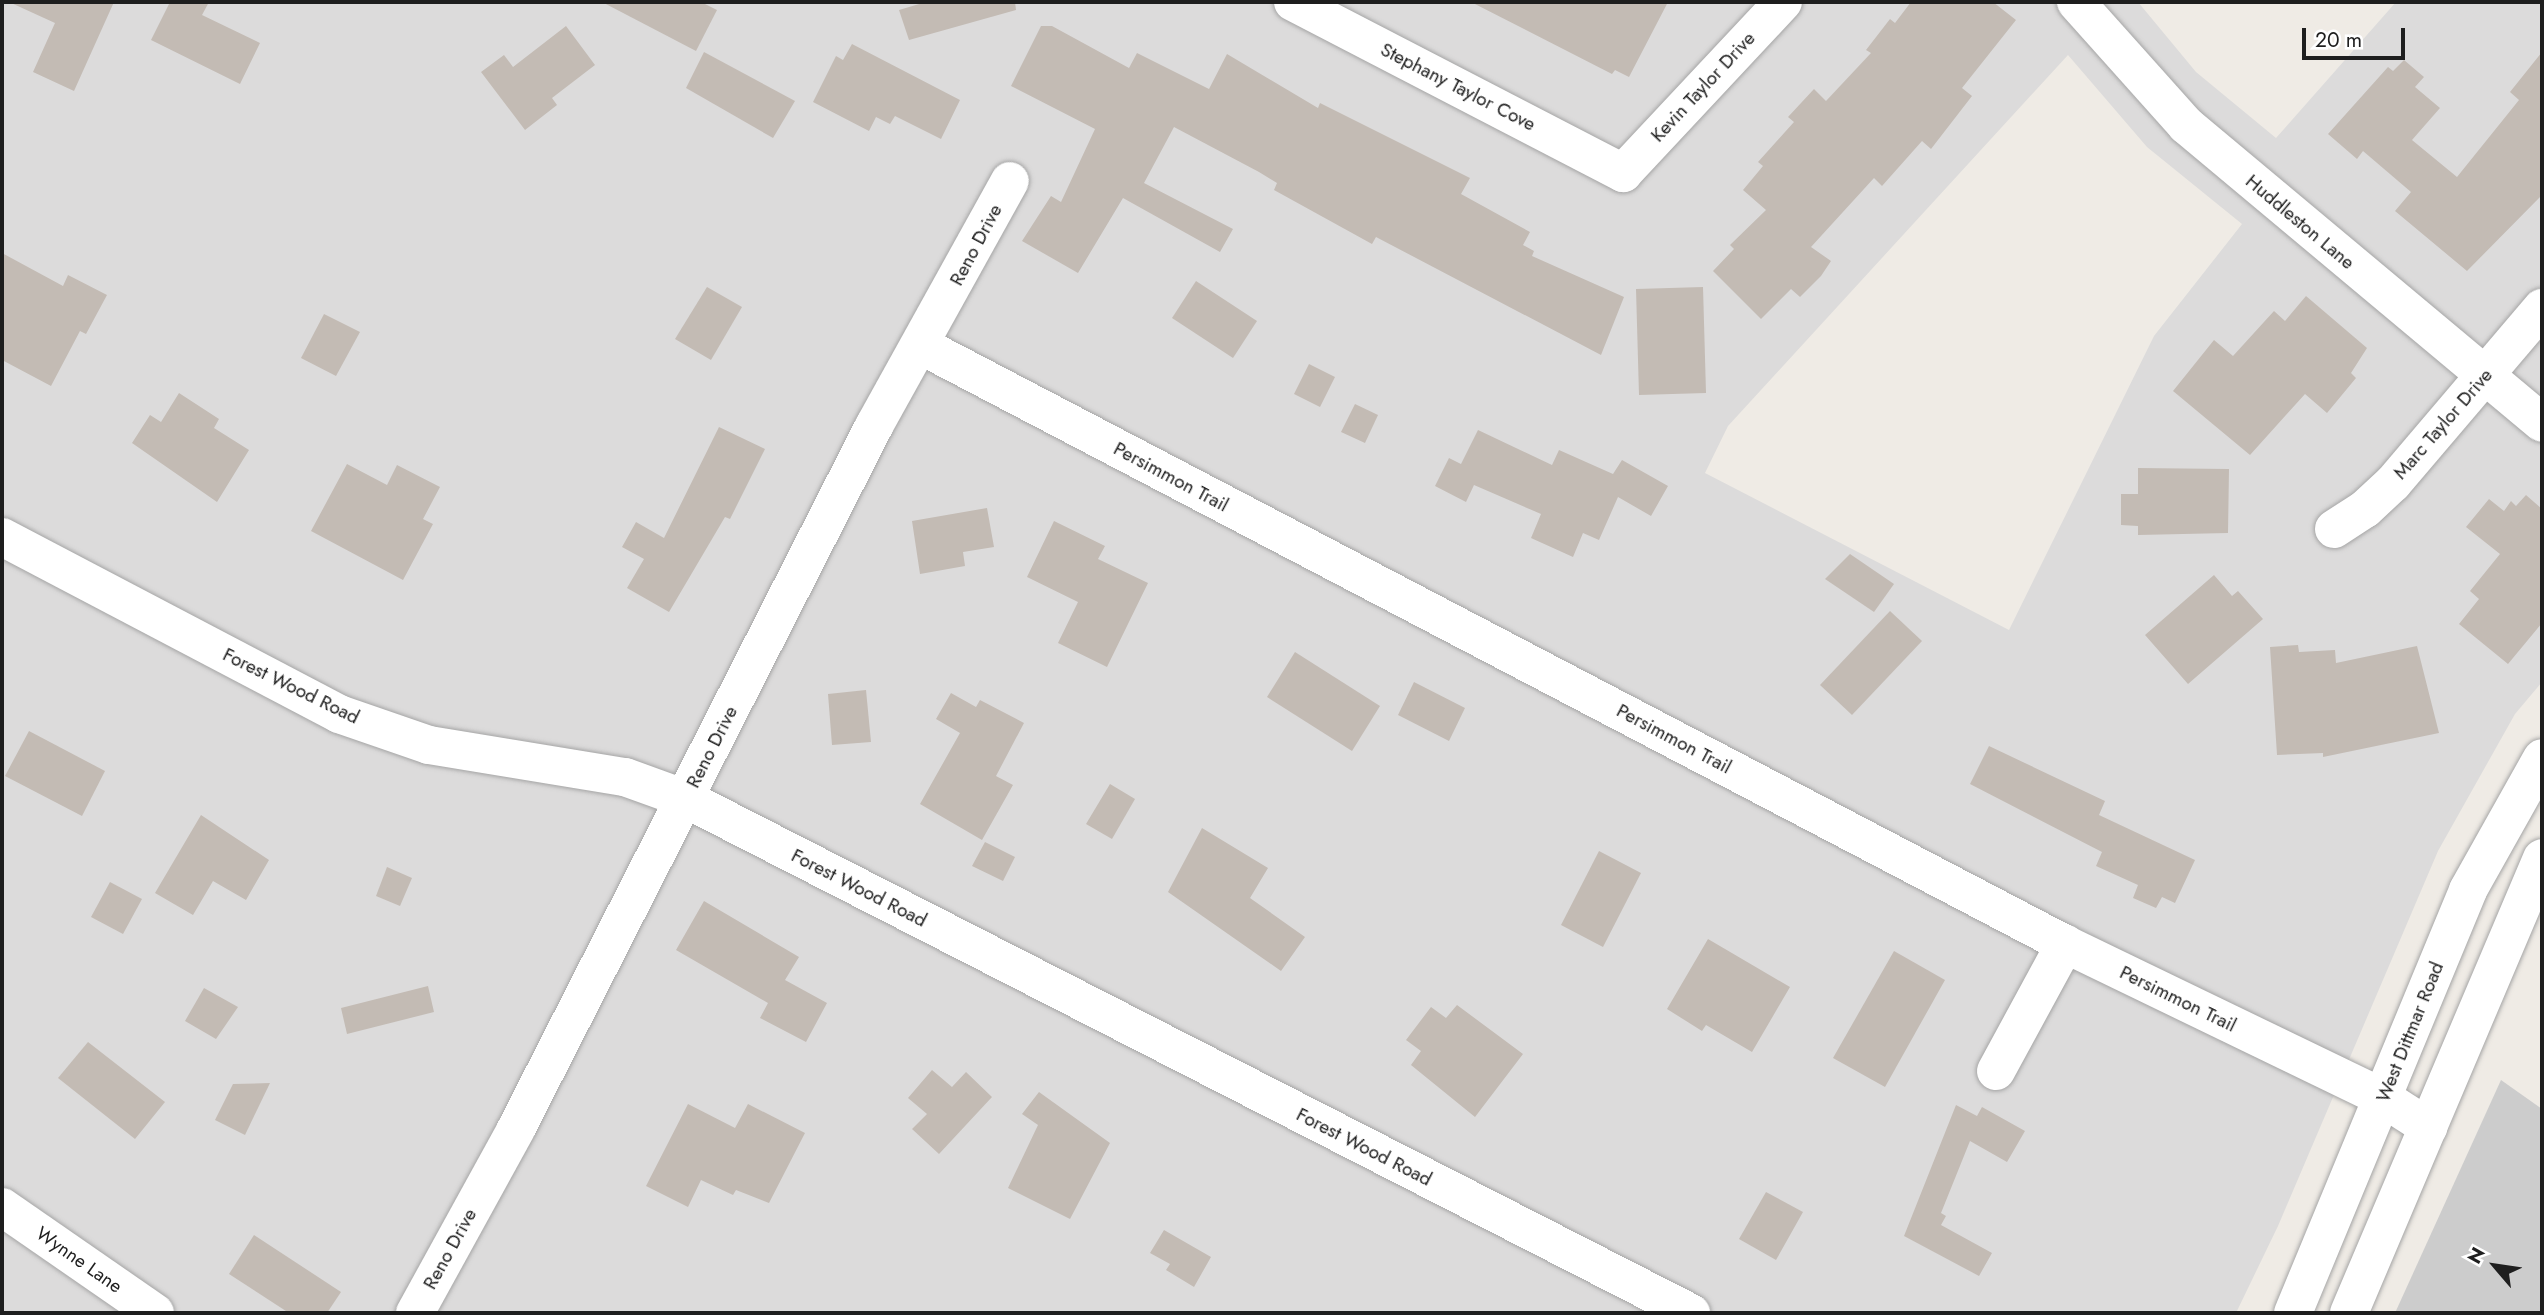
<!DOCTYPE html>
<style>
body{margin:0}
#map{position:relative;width:2544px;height:1315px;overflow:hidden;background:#efebe5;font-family:Jost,sans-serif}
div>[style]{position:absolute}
.residential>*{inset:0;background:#dcdbdb}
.religious>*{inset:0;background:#ccc}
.building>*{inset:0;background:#c3bbb4}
.roads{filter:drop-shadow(0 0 2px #a5a5a5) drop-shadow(0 0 2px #a5a5a5)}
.minor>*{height:38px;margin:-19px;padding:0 19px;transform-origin:19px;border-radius:19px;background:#fff}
span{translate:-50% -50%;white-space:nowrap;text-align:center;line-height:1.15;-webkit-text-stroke:5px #fff;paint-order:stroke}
.street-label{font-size:19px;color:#1e1e1e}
.frame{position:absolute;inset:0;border:4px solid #1e1e1e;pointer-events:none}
.north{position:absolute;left:2460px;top:1231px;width:70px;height:70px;-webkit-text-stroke:5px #fff;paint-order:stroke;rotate:299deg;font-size:19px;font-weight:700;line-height:28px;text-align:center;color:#1e1e1e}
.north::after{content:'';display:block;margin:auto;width:24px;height:32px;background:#1e1e1e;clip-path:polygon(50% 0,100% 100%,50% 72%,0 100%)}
.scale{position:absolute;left:2302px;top:28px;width:103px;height:32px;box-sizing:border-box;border:4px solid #1e1e1e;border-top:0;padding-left:9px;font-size:21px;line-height:24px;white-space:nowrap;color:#1e1e1e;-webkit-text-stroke:5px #fff;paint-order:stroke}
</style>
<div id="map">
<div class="residential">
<i style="clip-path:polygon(evenodd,2px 2px,2138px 2px,2196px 72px,2276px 138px,2396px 2px,2542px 2px,2542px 682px,2515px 714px,2438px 851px,2278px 1226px,2236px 1313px,2px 1313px,2px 2px,2068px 55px,2147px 147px,2242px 224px,2154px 336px,2009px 630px,1705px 473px,1728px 426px,2068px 55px)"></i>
</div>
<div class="religious">
<i style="clip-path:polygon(2501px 1080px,2542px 1109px,2542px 1313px,2395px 1313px)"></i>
</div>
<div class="building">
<i style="clip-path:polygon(9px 2px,114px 2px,74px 91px,33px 72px,55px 23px)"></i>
<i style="clip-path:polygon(170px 2px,209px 2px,202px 15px,260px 43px,240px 84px,151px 40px)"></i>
<i style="clip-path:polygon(602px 2px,701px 2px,717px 10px,696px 51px)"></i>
<i style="clip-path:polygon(926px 2px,1015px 2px,1016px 10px,909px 40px,899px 10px)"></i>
<i style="clip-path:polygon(1471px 2px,1668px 2px,1629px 77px,1615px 70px,1612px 74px)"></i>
<i style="clip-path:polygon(1911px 2px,1993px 2px,2016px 20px,1962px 88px,1972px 96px,1931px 149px,1922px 141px,1882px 186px,1874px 178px,1811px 247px,1831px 261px,1821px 276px,1800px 297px,1791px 289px,1761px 319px,1713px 271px,1734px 249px,1730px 245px,1766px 210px,1743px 190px,1763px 166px,1758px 162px,1794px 122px,1788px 117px,1814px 89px,1826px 101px,1871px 53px,1866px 50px,1890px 19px,1895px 23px)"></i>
<i style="clip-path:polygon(566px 26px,595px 65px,552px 98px,557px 105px,525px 130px,481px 72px,504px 55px,513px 67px)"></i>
<i style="clip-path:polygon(1041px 26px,1052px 26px,1129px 68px,1137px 53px,1209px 89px,1227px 54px,1318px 108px,1320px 103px,1470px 178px,1461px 194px,1530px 232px,1523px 245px,1534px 251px,1532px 256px,1624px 297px,1601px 355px,1376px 237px,1372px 244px,1274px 190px,1277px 183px,1259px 172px,1174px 127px,1144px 183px,1233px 229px,1220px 252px,1123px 198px,1078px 273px,1022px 241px,1051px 196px,1061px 202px,1095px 129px,1011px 86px)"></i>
<i style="clip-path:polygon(852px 44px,960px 100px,941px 139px,895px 116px,890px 124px,876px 117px,869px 131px,813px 102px,836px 56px,843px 60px)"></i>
<i style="clip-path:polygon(704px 52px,795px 101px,773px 138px,686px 88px)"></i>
<i style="clip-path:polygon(2542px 52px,2542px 195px,2467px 271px,2395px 211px,2411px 192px,2363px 151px,2357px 159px,2328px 134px,2388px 67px,2393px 71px,2404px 60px,2424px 77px,2415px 87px,2440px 108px,2412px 140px,2457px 177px,2519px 100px,2510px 92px)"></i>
<i style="clip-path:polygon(2px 253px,63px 286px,68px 275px,107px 295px,86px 334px,80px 331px,51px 386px,2px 360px)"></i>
<i style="clip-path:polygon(1196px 281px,1257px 321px,1233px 358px,1172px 318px)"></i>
<i style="clip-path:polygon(707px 287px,742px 307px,711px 360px,675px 339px)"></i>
<i style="clip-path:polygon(1703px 287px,1706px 393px,1639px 395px,1636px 289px)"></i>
<i style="clip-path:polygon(2306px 296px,2367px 348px,2351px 373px,2356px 378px,2327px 413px,2305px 394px,2250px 455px,2173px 391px,2214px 340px,2233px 356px,2274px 311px,2285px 321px)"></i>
<i style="clip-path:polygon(324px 314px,360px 332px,336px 376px,301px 358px)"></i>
<i style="clip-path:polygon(1309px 364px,1335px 377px,1320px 407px,1294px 394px)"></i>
<i style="clip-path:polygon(179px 393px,219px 419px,214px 428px,249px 450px,217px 502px,132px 443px,150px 415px,161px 422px)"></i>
<i style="clip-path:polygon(1355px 404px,1378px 415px,1365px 443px,1341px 432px)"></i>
<i style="clip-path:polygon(719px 427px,765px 449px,730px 519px,725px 517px,669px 612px,627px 588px,644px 559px,622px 547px,636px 522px,664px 538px)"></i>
<i style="clip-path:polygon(1478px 430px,1552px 465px,1559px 450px,1613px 474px,1622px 460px,1668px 486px,1651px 516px,1618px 497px,1599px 540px,1583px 533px,1573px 557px,1531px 538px,1541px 514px,1474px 485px,1466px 502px,1435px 486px,1449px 458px,1461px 464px)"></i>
<i style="clip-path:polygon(347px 464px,387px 485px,397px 465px,440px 487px,423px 519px,433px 524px,403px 580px,311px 531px)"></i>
<i style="clip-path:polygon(2138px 468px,2229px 469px,2228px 533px,2138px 535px,2138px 526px,2121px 525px,2121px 494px,2138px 494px)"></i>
<i style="clip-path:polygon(2526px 495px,2542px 509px,2542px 623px,2508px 664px,2459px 624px,2479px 599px,2470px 591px,2500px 554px,2466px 527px,2489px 499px,2504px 511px,2511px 501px,2516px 506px)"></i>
<i style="clip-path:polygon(987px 508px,994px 547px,963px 552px,965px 566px,920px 574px,912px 521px)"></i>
<i style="clip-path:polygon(1054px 521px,1105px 546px,1098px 559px,1148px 583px,1107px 667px,1058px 643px,1078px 602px,1027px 577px)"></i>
<i style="clip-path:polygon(1850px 554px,1894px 584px,1874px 612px,1825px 579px)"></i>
<i style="clip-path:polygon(2214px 575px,2232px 596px,2238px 591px,2263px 619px,2188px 684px,2145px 635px)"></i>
<i style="clip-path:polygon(1890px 611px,1922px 641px,1852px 715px,1820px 685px)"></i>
<i style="clip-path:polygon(2298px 645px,2299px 652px,2335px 650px,2336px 663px,2417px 646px,2439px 733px,2323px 757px,2323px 753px,2277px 755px,2270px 647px)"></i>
<i style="clip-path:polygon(1295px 652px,1380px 706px,1352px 751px,1267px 697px)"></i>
<i style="clip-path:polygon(1414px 682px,1465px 708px,1449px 741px,1398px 715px)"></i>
<i style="clip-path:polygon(866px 690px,871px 742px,832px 745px,828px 694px)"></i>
<i style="clip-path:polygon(951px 693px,976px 707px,980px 700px,1024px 723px,996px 776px,1013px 785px,982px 840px,920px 804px,960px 733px,936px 719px)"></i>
<i style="clip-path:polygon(29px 731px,105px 771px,82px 816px,5px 776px)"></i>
<i style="clip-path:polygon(1989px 746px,2105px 801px,2099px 815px,2195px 860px,2175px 903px,2162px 897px,2156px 908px,2133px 898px,2138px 885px,2096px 866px,2102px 852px,1970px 784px)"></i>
<i style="clip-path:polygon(1110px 784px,1135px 799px,1112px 839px,1086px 824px)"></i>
<i style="clip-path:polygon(201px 815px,269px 860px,246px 900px,213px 881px,193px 915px,155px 893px)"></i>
<i style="clip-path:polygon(1202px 828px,1268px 868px,1250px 898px,1305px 937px,1281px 971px,1168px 892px)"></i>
<i style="clip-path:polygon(985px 842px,1015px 857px,1003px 881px,972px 866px)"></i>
<i style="clip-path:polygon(1599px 851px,1641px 873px,1603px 947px,1561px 925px)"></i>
<i style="clip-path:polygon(387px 867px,412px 878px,400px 906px,376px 896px)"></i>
<i style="clip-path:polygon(110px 882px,142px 899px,123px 934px,91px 917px)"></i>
<i style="clip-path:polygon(704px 901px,799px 957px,785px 980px,827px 1003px,806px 1042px,760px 1018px,768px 1003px,676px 950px)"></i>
<i style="clip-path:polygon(1708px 939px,1790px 987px,1752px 1052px,1706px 1025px,1702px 1031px,1667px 1009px)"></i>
<i style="clip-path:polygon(1894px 951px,1945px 980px,1885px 1087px,1833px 1058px)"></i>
<i style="clip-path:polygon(428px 986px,434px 1012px,347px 1034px,341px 1008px)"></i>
<i style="clip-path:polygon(204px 988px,238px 1007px,216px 1039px,185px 1021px)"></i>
<i style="clip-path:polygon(1457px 1005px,1523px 1054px,1475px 1117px,1411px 1065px,1421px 1051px,1406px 1040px,1431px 1007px,1446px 1018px)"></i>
<i style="clip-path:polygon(88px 1042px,165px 1102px,135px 1139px,58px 1078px)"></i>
<i style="clip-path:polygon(932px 1070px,952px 1087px,966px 1072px,992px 1097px,939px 1154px,912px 1129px,927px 1114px,908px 1098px)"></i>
<i style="clip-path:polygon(270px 1083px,245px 1135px,215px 1120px,233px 1084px)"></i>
<i style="clip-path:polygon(1039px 1092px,1110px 1143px,1070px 1219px,1008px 1188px,1038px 1125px,1022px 1114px)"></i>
<i style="clip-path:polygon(688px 1104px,735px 1128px,748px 1104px,805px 1133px,769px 1203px,736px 1190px,733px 1195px,701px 1180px,688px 1207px,646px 1186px)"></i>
<i style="clip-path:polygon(1956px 1105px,1977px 1116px,1982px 1107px,2025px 1131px,2007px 1162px,1970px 1141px,1941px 1213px,1946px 1216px,1941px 1225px,1992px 1253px,1979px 1276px,1904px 1236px)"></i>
<i style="clip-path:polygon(1766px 1192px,1803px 1212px,1776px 1260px,1739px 1239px)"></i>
<i style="clip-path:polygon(1164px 1230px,1211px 1257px,1194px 1287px,1166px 1270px,1170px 1264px,1150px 1253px)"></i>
<i style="clip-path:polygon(254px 1235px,341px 1292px,327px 1313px,289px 1313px,229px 1274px)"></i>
</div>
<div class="roads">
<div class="minor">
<i style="left:1293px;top:2px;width:372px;rotate:27.4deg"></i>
<i style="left:1623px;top:173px;width:234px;rotate:-46.9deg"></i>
<i style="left:2076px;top:2px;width:165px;rotate:48.2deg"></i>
<i style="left:2186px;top:125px;width:464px;rotate:39.9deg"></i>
<i style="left:922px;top:346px;width:1290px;rotate:27.62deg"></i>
<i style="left:2065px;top:944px;width:353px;rotate:25.8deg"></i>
<i style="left:2383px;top:1098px;width:54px;rotate:32.8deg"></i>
<i style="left:2334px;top:529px;width:37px;rotate:-33deg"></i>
<i style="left:2365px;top:509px;width:38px;rotate:-43deg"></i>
<i style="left:2393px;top:483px;width:230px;rotate:-49.6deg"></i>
<i style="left:2px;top:537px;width:381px;rotate:27.7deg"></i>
<i style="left:339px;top:714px;width:95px;rotate:19deg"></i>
<i style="left:429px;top:745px;width:199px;rotate:9.3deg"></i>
<i style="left:625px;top:777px;width:65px;rotate:19.8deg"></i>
<i style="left:686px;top:799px;width:1129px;rotate:27.09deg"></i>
<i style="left:1996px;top:1071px;width:145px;rotate:-61.5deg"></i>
<i style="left:2px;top:1207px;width:186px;rotate:34.7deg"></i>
<i style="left:415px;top:1313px;width:210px;rotate:-61.2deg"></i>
<i style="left:516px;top:1129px;width:789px;rotate:-63.01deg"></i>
<i style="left:874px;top:426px;width:280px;rotate:-61deg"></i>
<i style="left:2293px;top:1313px;width:458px;rotate:-67.5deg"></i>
<i style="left:2468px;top:890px;width:151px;rotate:-60.7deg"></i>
<i style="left:2349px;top:1313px;width:494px;rotate:-67deg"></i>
</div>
</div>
<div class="street-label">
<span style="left:1458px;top:87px;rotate:27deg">Stephany Taylor Cove</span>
<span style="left:1703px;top:87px;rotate:-47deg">Kevin Taylor Drive</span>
<span style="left:2300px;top:222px;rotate:40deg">Huddleston Lane</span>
<span style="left:976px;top:245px;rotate:-62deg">Reno Drive</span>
<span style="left:2443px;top:424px;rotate:-49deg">Marc Taylor Drive</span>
<span style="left:1171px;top:477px;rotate:28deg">Persimmon Trail</span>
<span style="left:291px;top:686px;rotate:26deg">Forest Wood Road</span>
<span style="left:1674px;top:739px;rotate:28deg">Persimmon Trail</span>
<span style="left:712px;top:747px;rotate:-63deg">Reno Drive</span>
<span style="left:859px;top:888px;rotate:27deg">Forest Wood Road</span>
<span style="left:2178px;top:999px;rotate:26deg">Persimmon Trail</span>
<span style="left:2410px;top:1032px;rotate:-68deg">West Dittmar Road</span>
<span style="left:1364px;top:1147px;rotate:27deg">Forest Wood Road</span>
<span style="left:450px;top:1249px;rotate:-61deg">Reno Drive</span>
<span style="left:79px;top:1260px;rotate:35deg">Wynne Lane</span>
</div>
<div class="frame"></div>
<div class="north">N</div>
<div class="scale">20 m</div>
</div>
